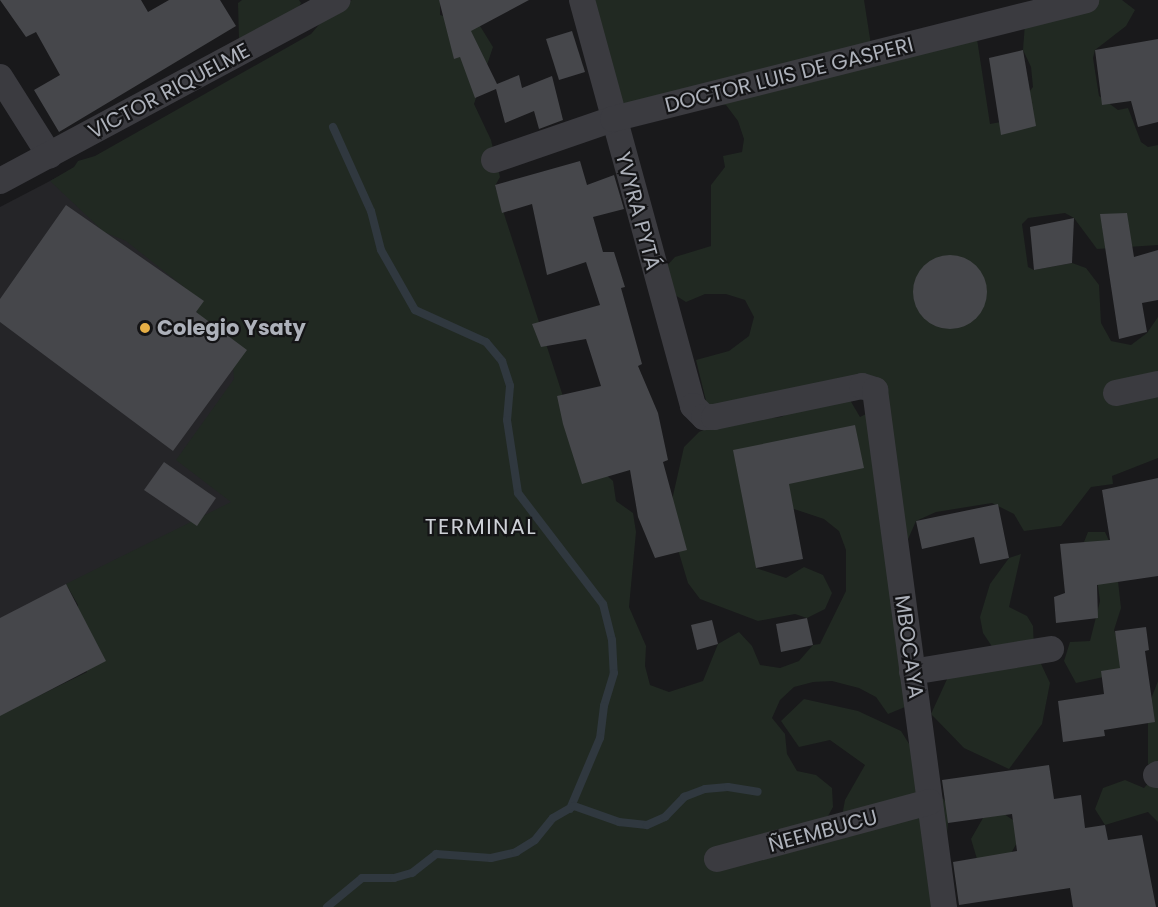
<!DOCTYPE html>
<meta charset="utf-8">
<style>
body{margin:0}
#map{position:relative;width:1158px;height:907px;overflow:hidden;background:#19191b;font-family:Poppins,sans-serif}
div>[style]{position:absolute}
.built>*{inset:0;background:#252528}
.green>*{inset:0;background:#212922}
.stream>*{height:8px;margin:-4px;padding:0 4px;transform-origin:4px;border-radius:4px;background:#30383f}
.building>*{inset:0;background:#46474b}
.round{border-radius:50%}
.minor>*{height:26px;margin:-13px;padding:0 13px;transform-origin:13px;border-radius:13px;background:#3b3b40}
.dots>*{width:16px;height:16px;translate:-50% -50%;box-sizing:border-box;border:3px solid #141416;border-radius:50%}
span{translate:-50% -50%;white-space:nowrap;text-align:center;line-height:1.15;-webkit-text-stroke:4.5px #141416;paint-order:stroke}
.street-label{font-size:21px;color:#adb1ba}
.poi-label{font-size:21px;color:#adb1ba;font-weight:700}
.left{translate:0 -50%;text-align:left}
.neighbourhood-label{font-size:22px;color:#cdd0d6;letter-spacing:1.5px}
</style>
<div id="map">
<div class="built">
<i style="clip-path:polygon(196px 105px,342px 450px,0 620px,0 207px)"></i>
</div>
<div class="green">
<i style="clip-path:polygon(242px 0,299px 0,301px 3px,284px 37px,239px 39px,238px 3px)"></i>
<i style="clip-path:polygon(evenodd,352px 0,440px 0,440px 15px,480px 26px,493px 47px,474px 104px,491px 140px,500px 177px,495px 186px,581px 452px,613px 481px,616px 501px,633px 513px,636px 532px,629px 607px,646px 646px,645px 666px,650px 685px,669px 692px,703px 681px,718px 644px,739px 632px,752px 646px,760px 665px,780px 668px,799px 661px,813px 645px,820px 644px,846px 591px,846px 550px,839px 531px,824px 519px,788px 507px,756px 568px,786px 578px,804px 567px,823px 575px,832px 593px,825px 609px,807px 618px,795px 614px,758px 621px,700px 599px,688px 583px,676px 543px,672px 500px,684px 447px,699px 432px,717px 424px,781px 417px,800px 408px,708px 409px,696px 360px,729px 351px,749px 336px,754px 317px,745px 300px,726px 294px,705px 294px,686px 302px,667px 290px,661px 272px,675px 257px,711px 246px,711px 185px,725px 167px,723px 156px,742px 152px,744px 139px,738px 121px,726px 105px,707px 102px,618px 104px,593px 0,864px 0,871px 45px,977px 39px,990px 124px,1006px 121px,1033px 87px,1031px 67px,1023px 50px,1025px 23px,1092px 0,1122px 0,1135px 10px,1126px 26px,1095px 50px,1093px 58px,1099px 96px,1118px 110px,1128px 108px,1141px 142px,1148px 147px,1158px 145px,1158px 245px,1097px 249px,1074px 218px,1065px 213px,1028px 218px,1022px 224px,1028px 267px,1034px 270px,1072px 263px,1086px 268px,1099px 285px,1101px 323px,1111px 341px,1131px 345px,1147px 333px,1158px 317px,1158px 458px,1112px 476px,1113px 484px,1091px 487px,1061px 526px,1024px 531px,1014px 514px,992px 503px,936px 512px,916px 521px,902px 553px,905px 707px,888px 714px,876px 697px,859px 688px,832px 681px,813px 682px,794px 687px,780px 700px,772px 718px,785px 734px,787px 754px,797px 771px,816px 775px,832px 788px,833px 807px,824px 823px,838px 838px,845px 800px,865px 765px,830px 740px,799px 747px,781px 721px,804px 699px,858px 711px,901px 731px,949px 808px,945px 862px,948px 907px,0 907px,0 715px,87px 672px,75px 647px,78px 605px,66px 584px,231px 502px,176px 460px,234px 379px,233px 366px,208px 334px,184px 287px,126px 241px,104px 232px,50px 181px,74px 167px,78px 161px,95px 156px,311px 34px,329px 13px,352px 0,876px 381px,878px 408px,860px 417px,850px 400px,876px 381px)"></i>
<i style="clip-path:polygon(1088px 532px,1105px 532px,1115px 554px,1121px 608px,1114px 630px,1123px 654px,1122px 673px,1076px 683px,1064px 661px,1070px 642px,1090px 641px,1100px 601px,1096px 572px,1082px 547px)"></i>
<i style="clip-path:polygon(1021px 554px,1009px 607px,1027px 616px,1033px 626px,1034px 649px,1050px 683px,1042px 724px,1009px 769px,964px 748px,931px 714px,948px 677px,995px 651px,983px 633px,980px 617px,990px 584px,1009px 558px)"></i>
<i style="clip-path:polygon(1158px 681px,1158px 768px,1148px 764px,1148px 707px)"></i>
<i style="clip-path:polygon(1153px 778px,1158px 779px,1158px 822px,1148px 812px,1105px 825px,1095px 809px,1103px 788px,1125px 780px,1144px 788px)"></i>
<i style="clip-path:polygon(1004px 814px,1013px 820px,1018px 841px,1010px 855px,977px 859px,971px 839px,983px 818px)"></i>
</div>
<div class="stream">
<i style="left:333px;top:127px;width:92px;rotate:65.7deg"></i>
<i style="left:371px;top:211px;width:40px;rotate:75.6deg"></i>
<i style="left:381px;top:250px;width:69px;rotate:60.5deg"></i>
<i style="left:415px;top:310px;width:78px;rotate:24.3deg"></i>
<i style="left:486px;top:342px;width:25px;rotate:50deg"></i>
<i style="left:502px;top:361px;width:26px;rotate:72deg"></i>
<i style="left:510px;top:386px;width:34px;rotate:95deg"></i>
<i style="left:507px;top:420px;width:74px;rotate:81.4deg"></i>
<i style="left:518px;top:493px;width:140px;rotate:52.6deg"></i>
<i style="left:603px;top:604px;width:37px;rotate:76deg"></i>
<i style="left:612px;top:640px;width:33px;rotate:87deg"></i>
<i style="left:614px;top:673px;width:34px;rotate:107deg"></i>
<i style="left:604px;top:706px;width:32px;rotate:97deg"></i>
<i style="left:600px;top:738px;width:77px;rotate:112.9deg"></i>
<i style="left:327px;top:907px;width:45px;rotate:-39.6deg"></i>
<i style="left:362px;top:878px;width:32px"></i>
<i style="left:394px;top:878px;width:19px;rotate:-16deg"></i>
<i style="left:412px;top:873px;width:31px;rotate:-38deg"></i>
<i style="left:436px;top:854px;width:55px;rotate:4.2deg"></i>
<i style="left:491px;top:858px;width:26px;rotate:-13deg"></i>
<i style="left:516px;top:852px;width:22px;rotate:-32deg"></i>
<i style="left:535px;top:840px;width:28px;rotate:-51deg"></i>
<i style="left:553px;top:818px;width:24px;rotate:-30deg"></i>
<i style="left:574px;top:806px;width:48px;rotate:19.6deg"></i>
<i style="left:619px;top:822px;width:28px;rotate:6deg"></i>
<i style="left:647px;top:825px;width:20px;rotate:-24deg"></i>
<i style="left:665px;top:817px;width:28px;rotate:-46deg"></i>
<i style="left:684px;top:797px;width:22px;rotate:-21deg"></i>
<i style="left:705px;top:789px;width:23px;rotate:-5deg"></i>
<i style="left:728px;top:787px;width:30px;rotate:9deg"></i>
</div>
<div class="building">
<i style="clip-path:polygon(0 0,141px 0,148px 12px,169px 0,220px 0,236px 26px,59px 132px,34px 90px,60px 75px,36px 32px,26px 37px)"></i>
<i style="clip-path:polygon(439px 0,529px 0,471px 31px,497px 84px,519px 75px,522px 88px,552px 76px,563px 120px,539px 129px,534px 111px,505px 123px,496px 89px,475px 98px,460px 57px,454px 59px)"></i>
<i style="clip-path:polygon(572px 31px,585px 72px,559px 80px,546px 39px)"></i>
<i style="clip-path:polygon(1158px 39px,1158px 122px,1138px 127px,1131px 101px,1102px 105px,1095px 50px)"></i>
<i style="clip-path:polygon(1023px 50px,1036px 126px,1001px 135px,989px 58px)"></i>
<i style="clip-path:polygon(580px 161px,587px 185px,614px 175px,624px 209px,593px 217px,603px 252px,614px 252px,625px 287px,621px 288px,642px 364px,638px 366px,658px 413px,668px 460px,663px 462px,687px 550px,655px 558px,638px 517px,630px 470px,582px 484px,563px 424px,557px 396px,601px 386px,586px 339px,541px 347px,532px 324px,600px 305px,586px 262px,547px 275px,532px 204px,502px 213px,495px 185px)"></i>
<i style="clip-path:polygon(66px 205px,204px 301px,196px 312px,247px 350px,173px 451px,0 322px,0 299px)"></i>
<i style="clip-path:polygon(1127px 213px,1134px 257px,1158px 250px,1158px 300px,1142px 303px,1147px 332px,1119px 339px,1100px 214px)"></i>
<i style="clip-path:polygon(1074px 218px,1072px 263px,1034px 270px,1030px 227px)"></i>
<i class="round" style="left:913px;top:255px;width:74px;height:74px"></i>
<i style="clip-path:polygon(855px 425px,864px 468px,789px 484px,803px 559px,756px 568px,733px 450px)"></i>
<i style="clip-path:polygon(164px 462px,216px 498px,197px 526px,144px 490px)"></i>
<i style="clip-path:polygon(1158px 478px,1158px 576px,1097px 585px,1098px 618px,1056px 623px,1054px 597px,1065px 593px,1060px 544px,1110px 540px,1102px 490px)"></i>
<i style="clip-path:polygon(998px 504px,1009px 558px,980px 564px,974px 537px,922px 549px,916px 521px)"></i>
<i style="clip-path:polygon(66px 584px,106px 661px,0 716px,0 618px)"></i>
<i style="clip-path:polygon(807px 618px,813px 645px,781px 652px,776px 624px)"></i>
<i style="clip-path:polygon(712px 620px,718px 644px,697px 650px,691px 625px)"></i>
<i style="clip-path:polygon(1146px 627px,1149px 650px,1145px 651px,1155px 722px,1104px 730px,1105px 736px,1063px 742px,1058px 701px,1104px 694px,1101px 671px,1120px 668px,1115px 631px)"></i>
<i style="clip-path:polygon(1049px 765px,1054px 799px,1081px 795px,1085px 828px,1105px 825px,1108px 840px,1142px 835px,1156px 907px,1073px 907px,1070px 888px,959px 905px,953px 862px,1017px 851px,1012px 814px,948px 823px,942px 780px)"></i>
</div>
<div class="minor">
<i style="left:582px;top:0;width:421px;rotate:74.7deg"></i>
<i style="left:693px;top:406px;width:16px;rotate:45deg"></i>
<i style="left:704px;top:417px;width:10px"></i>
<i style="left:714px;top:417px;width:151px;rotate:-11.8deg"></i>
<i style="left:862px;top:386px;width:14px;rotate:17deg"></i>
<i style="left:875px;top:390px;width:522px;rotate:82.4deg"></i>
<i style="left:0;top:77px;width:93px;rotate:57.7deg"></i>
<i style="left:494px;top:160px;width:126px;rotate:-19deg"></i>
<i style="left:613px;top:119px;width:488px;rotate:-14.1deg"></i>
<i style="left:0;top:181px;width:383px;rotate:-28.2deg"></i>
<i style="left:1116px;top:393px;width:43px;rotate:-12.1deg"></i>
<i style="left:912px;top:672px;width:141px;rotate:-9.4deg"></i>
<i style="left:1156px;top:775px;width:2px;rotate:-27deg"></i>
<i style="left:717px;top:859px;width:220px;rotate:-15deg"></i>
</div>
<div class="dots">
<i style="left:145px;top:328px;background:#e6af46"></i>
</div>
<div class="street-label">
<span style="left:789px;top:75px;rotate:-14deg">DOCTOR LUIS DE GASPERI</span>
<span style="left:169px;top:91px;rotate:-28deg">VICTOR RIQUELME</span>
<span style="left:638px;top:211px;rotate:75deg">YVYRA PYTÁ</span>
<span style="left:909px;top:647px;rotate:82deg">MBOCAYA</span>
<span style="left:823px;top:831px;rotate:-15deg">ÑEEMBUCU</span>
</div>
<div class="poi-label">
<span class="left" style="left:157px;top:328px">Colegio Ysaty</span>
</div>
<div class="neighbourhood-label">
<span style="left:481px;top:527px">TERMINAL</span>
</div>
</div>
